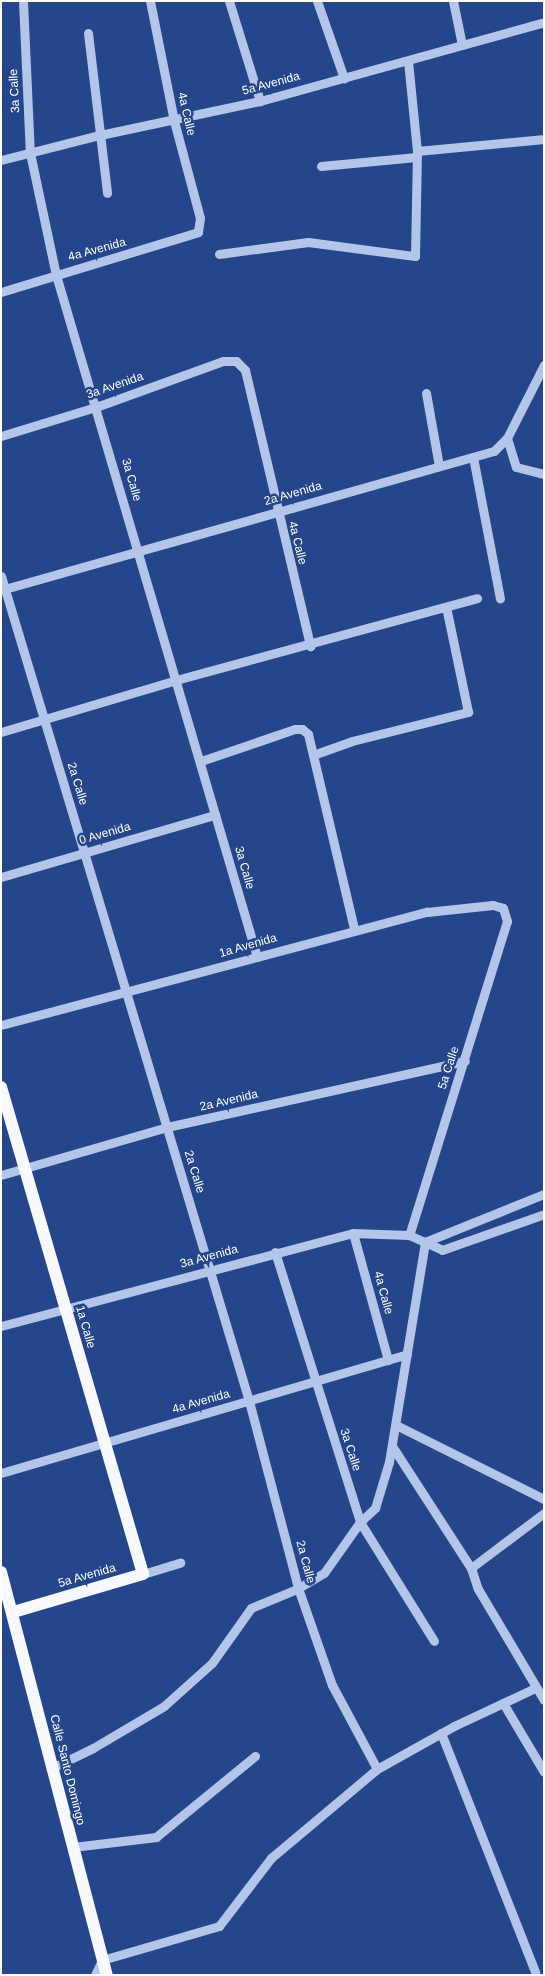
<!DOCTYPE html>
<style>
body{margin:0}
#map{position:relative;width:545px;height:1976px;overflow:hidden;background:#25468b;font-family:Arial,sans-serif}
div>[style]{position:absolute}
.minor>*{height:9px;margin:-4.5px;padding:0 4.5px;transform-origin:4.5px;border-radius:4.5px;background:#b3c6ea}
.major>*{height:12px;margin:-6px;padding:0 6px;transform-origin:6px;border-radius:6px;background:#f7f9fe}
span{translate:-50% -50%;white-space:nowrap;text-align:center;line-height:1.15;-webkit-text-stroke:5px #25468b;paint-order:stroke}
.street-label{font-size:12px;color:#fff}
.frame{position:absolute;inset:0;border:2px solid #fff;pointer-events:none}
</style>
<div id="map">
<div class="minor">
<i style="left:23px;top:1px;width:152px;rotate:87.4deg"></i>
<i style="left:30px;top:153px;width:125px;rotate:78deg"></i>
<i style="left:56px;top:275px;width:711px;rotate:73.58deg"></i>
<i style="left:229px;top:1px;width:105px;rotate:72.8deg"></i>
<i style="left:317px;top:1px;width:82px;rotate:70.7deg"></i>
<i style="left:453px;top:1px;width:45px;rotate:78.4deg"></i>
<i style="left:88px;top:33px;width:161px;rotate:83.2deg"></i>
<i style="left:417px;top:151px;width:128px;rotate:-5.4deg"></i>
<i style="left:1px;top:160px;width:102px;rotate:-14.2deg"></i>
<i style="left:100px;top:135px;width:164px;rotate:-12deg"></i>
<i style="left:260px;top:101px;width:295px;rotate:-15.5deg"></i>
<i style="left:321px;top:166px;width:96px;rotate:-5.4deg"></i>
<i style="left:219px;top:254px;width:90px;rotate:-7.7deg"></i>
<i style="left:308px;top:242px;width:108px;rotate:7.5deg"></i>
<i style="left:415px;top:256px;width:105px;rotate:-88.9deg"></i>
<i style="left:417px;top:151px;width:90px;rotate:-95.7deg"></i>
<i style="left:1px;top:292px;width:206px;rotate:-16.9deg"></i>
<i style="left:198px;top:232px;width:14px;rotate:-82deg"></i>
<i style="left:200px;top:218px;width:100px;rotate:-105deg"></i>
<i style="left:174px;top:121px;width:122px;rotate:-101.3deg"></i>
<i style="left:426px;top:393px;width:74px;rotate:79.9deg"></i>
<i style="left:1px;top:436px;width:99px;rotate:-17deg"></i>
<i style="left:96px;top:407px;width:135px;rotate:-19.9deg"></i>
<i style="left:223px;top:361px;width:13px"></i>
<i style="left:236px;top:361px;width:13px;rotate:45deg"></i>
<i style="left:245px;top:370px;width:284px;rotate:76.7deg"></i>
<i style="left:507px;top:438px;width:30px;rotate:73deg"></i>
<i style="left:516px;top:467px;width:29px;rotate:14deg"></i>
<i style="left:473px;top:457px;width:144px;rotate:79.2deg"></i>
<i style="left:1px;top:576px;width:861px;rotate:73.27deg"></i>
<i style="left:249px;top:1401px;width:193px;rotate:75.3deg"></i>
<i style="left:298px;top:1588px;width:103px;rotate:70.7deg"></i>
<i style="left:332px;top:1685px;width:95px;rotate:61.8deg"></i>
<i style="left:1px;top:590px;width:512px;rotate:-15.75deg"></i>
<i style="left:494px;top:451px;width:18px;rotate:-45deg"></i>
<i style="left:507px;top:438px;width:82px;rotate:-63.1deg"></i>
<i style="left:1px;top:732px;width:183px;rotate:-16.5deg"></i>
<i style="left:176px;top:680px;width:312px;rotate:-15.2deg"></i>
<i style="left:313px;top:755px;width:41px;rotate:-19.7deg"></i>
<i style="left:352px;top:741px;width:120px;rotate:-14deg"></i>
<i style="left:468px;top:712px;width:107px;rotate:-101.8deg"></i>
<i style="left:201px;top:761px;width:99px;rotate:-18.8deg"></i>
<i style="left:295px;top:729px;width:7px"></i>
<i style="left:302px;top:729px;width:8px;rotate:40deg"></i>
<i style="left:308px;top:734px;width:200px;rotate:76.7deg"></i>
<i style="left:1px;top:877px;width:223px;rotate:-16.2deg"></i>
<i style="left:1px;top:1025px;width:441px;rotate:-14.9deg"></i>
<i style="left:427px;top:912px;width:66px;rotate:-6.1deg"></i>
<i style="left:493px;top:905px;width:10px;rotate:17deg"></i>
<i style="left:503px;top:908px;width:14px;rotate:73deg"></i>
<i style="left:507px;top:921px;width:329px;rotate:107.3deg"></i>
<i style="left:1px;top:1175px;width:173px;rotate:-16.1deg"></i>
<i style="left:167px;top:1127px;width:305px;rotate:-12.5deg"></i>
<i style="left:353px;top:1233px;width:132px;rotate:74.6deg"></i>
<i style="left:425px;top:1242px;width:128px;rotate:-22deg"></i>
<i style="left:275px;top:1252px;width:283px;rotate:72.5deg"></i>
<i style="left:360px;top:1522px;width:140px;rotate:58.1deg"></i>
<i style="left:1px;top:1326px;width:364px;rotate:-14.8deg"></i>
<i style="left:353px;top:1233px;width:56px;rotate:2deg"></i>
<i style="left:409px;top:1235px;width:36px;rotate:24deg"></i>
<i style="left:442px;top:1250px;width:108px;rotate:-19.4deg"></i>
<i style="left:396px;top:1425px;width:165px;rotate:26.6deg"></i>
<i style="left:392px;top:1446px;width:145px;rotate:57.1deg"></i>
<i style="left:471px;top:1568px;width:22px;rotate:72deg"></i>
<i style="left:478px;top:1589px;width:129px;rotate:59.3deg"></i>
<i style="left:1px;top:1473px;width:423px;rotate:-16.3deg"></i>
<i style="left:471px;top:1568px;width:91px;rotate:-37deg"></i>
<i style="left:143px;top:1574px;width:39px;rotate:-17deg"></i>
<i style="left:503px;top:1703px;width:80px;rotate:59.3deg"></i>
<i style="left:441px;top:1733px;width:257px;rotate:68.5deg"></i>
<i style="left:52px;top:1768px;width:46px;rotate:-26deg"></i>
<i style="left:93px;top:1748px;width:82px;rotate:-30.6deg"></i>
<i style="left:164px;top:1706px;width:64px;rotate:-41.9deg"></i>
<i style="left:212px;top:1663px;width:67px;rotate:-54.7deg"></i>
<i style="left:251px;top:1608px;width:50px;rotate:-22.4deg"></i>
<i style="left:297px;top:1589px;width:31px;rotate:-31deg"></i>
<i style="left:324px;top:1573px;width:62px;rotate:-54.8deg"></i>
<i style="left:360px;top:1522px;width:21px;rotate:-43deg"></i>
<i style="left:375px;top:1508px;width:48px;rotate:-73.1deg"></i>
<i style="left:389px;top:1462px;width:223px;rotate:-80.7deg"></i>
<i style="left:73px;top:1847px;width:84px;rotate:-6.9deg"></i>
<i style="left:156px;top:1837px;width:128px;rotate:-39.3deg"></i>
<i style="left:95px;top:1975px;width:17px;rotate:-65deg"></i>
<i style="left:102px;top:1960px;width:122px;rotate:-16.2deg"></i>
<i style="left:219px;top:1926px;width:86px;rotate:-52.6deg"></i>
<i style="left:271px;top:1858px;width:138px;rotate:-40deg"></i>
<i style="left:377px;top:1769px;width:88px;rotate:-29.2deg"></i>
<i style="left:454px;top:1726px;width:89px;rotate:-25.1deg"></i>
</div>
<div class="major">
<i style="left:1px;top:1087px;width:507px;rotate:73.74deg"></i>
<i style="left:143px;top:1574px;width:135px;rotate:163.7deg"></i>
<i style="left:1px;top:1572px;width:417px;rotate:75.3deg"></i>
</div>
<div class="street-label">
<span style="left:271px;top:84px;rotate:-15deg">5a Avenida</span>
<span style="left:15px;top:91px;rotate:-93deg">3a Calle</span>
<span style="left:186px;top:114px;rotate:77deg">4a Calle</span>
<span style="left:97px;top:250px;rotate:-15deg">4a Avenida</span>
<span style="left:115px;top:386px;rotate:-19deg">3a Avenida</span>
<span style="left:131px;top:480px;rotate:74deg">3a Calle</span>
<span style="left:293px;top:494px;rotate:-16deg">2a Avenida</span>
<span style="left:297px;top:543px;rotate:76deg">4a Calle</span>
<span style="left:77px;top:784px;rotate:73deg">2a Calle</span>
<span style="left:105px;top:834px;rotate:-16deg">0 Avenida</span>
<span style="left:244px;top:868px;rotate:74deg">3a Calle</span>
<span style="left:248px;top:946px;rotate:-16deg">1a Avenida</span>
<span style="left:449px;top:1068px;rotate:-72deg">5a Calle</span>
<span style="left:229px;top:1101px;rotate:-13deg">2a Avenida</span>
<span style="left:194px;top:1172px;rotate:73deg">2a Calle</span>
<span style="left:209px;top:1257px;rotate:-15deg">3a Avenida</span>
<span style="left:383px;top:1293px;rotate:75deg">4a Calle</span>
<span style="left:85px;top:1327px;rotate:74deg">1a Calle</span>
<span style="left:201px;top:1402px;rotate:-16deg">4a Avenida</span>
<span style="left:350px;top:1450px;rotate:72deg">3a Calle</span>
<span style="left:305px;top:1562px;rotate:75deg">2a Calle</span>
<span style="left:87px;top:1576px;rotate:-16deg">5a Avenida</span>
<span style="left:67px;top:1770px;rotate:76deg">Calle Santo Domingo</span>
</div>
<div class="frame"></div>
</div>
